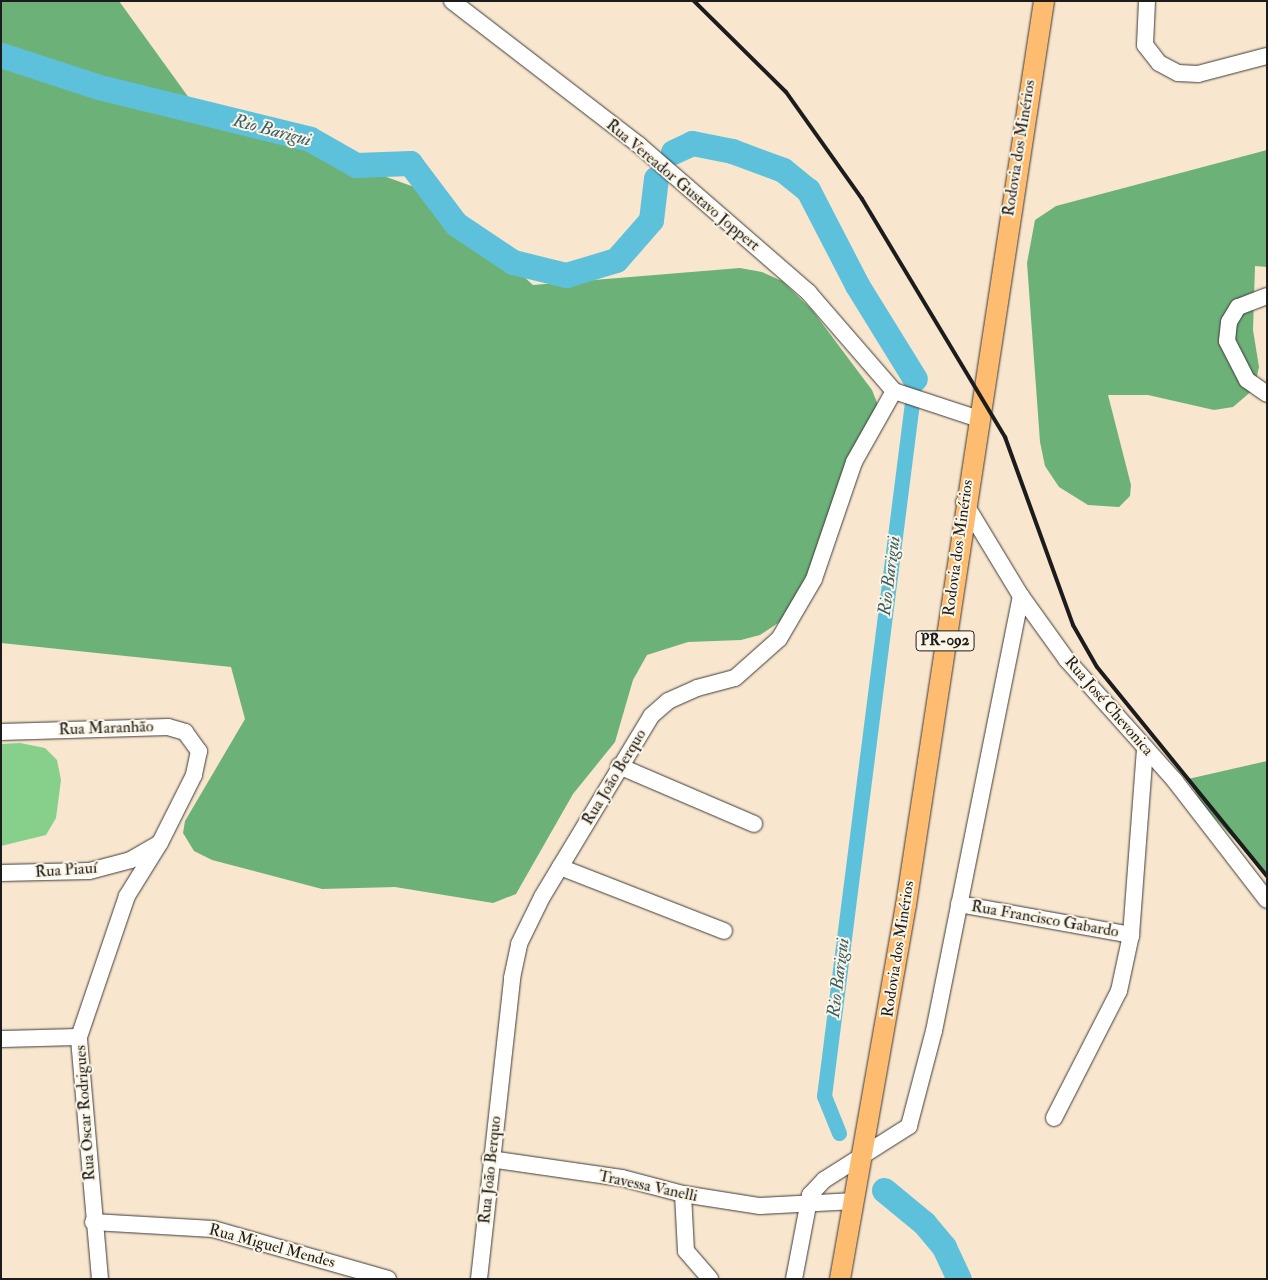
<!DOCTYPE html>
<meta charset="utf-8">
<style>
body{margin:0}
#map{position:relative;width:1268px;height:1280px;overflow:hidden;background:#f8e6ce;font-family:"IM FELL Double Pica",serif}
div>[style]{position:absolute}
.green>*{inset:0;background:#86d08c}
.forest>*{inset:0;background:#6cb278}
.canal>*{height:15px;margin:-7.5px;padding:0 7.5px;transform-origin:7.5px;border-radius:7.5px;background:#5ec1dc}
.river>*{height:25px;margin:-12.5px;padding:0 12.5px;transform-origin:12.5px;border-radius:12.5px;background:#5ec1dc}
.roads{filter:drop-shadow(0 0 1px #3d3a37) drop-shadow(0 0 1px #3d3a37)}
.minor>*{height:16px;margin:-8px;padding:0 8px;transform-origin:8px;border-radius:8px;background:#fff}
.major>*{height:20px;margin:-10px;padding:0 10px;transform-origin:10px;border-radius:10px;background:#fdbc70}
.rail>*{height:4px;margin:-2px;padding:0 2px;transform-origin:2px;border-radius:2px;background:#1c1c1c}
span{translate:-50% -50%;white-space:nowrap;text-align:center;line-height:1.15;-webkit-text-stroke:4px #fcf5e5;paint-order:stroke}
.shield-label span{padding:1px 4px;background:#fcf5e5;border:1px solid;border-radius:4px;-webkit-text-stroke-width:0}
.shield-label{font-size:15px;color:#1c1c1c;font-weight:700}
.street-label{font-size:16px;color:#1c1c1c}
.water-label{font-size:18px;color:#365e69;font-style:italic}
.frame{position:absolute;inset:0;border:2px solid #1c1c1c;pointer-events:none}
</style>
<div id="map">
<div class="green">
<i style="clip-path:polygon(20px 743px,45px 748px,57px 760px,61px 780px,56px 818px,46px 835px,1px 846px,1px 744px)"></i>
</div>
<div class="forest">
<i style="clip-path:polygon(1px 1px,119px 1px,197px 109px,431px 193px,533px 285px,740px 268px,762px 272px,782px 281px,812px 310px,872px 390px,878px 405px,808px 579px,781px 621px,760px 635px,741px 640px,688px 642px,647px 655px,633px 680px,615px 742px,573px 794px,516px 894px,493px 903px,395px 887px,322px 889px,212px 860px,194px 851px,183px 833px,185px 821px,245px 719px,231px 667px,1px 643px)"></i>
<i style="clip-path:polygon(1267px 150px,1267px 267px,1255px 266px,1253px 330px,1259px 367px,1254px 389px,1233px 407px,1214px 410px,1148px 395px,1108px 395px,1131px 485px,1130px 496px,1119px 507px,1088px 505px,1059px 487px,1045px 466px,1040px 442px,1027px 263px,1035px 220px,1056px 206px)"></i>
<i style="clip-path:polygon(1267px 761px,1267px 875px,1202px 804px,1188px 779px)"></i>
</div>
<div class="canal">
<i style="left:839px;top:1133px;width:40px;rotate:-112deg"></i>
<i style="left:824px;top:1096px;width:723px;rotate:-82.77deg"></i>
</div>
<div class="river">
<i style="left:1px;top:55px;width:103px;rotate:18.1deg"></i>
<i style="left:99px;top:87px;width:217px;rotate:13.8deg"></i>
<i style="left:310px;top:139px;width:53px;rotate:29.5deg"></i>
<i style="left:356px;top:165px;width:54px;rotate:-2.1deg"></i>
<i style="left:410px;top:163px;width:76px;rotate:53deg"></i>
<i style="left:456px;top:224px;width:69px;rotate:33.7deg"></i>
<i style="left:513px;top:262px;width:55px;rotate:13.8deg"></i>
<i style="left:566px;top:275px;width:52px;rotate:-16.7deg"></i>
<i style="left:616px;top:260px;width:53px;rotate:-48.8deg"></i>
<i style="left:651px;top:220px;width:42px;rotate:-83.2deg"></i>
<i style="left:673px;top:152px;width:21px;rotate:-25deg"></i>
<i style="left:692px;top:143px;width:41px;rotate:11.3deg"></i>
<i style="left:732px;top:151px;width:54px;rotate:20.4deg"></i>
<i style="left:783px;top:170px;width:32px;rotate:39deg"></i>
<i style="left:808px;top:190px;width:107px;rotate:62.7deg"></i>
<i style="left:857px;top:285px;width:110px;rotate:58.3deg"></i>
<i style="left:884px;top:1190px;width:52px;rotate:39.5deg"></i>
<i style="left:924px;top:1223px;width:31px;rotate:50deg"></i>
<i style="left:944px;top:1247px;width:35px;rotate:65deg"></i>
</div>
<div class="roads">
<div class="minor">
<i style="left:452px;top:1px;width:236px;rotate:37.6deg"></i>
<i style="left:639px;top:145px;width:225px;rotate:41deg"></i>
<i style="left:809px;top:293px;width:130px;rotate:49.1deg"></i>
<i style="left:1147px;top:1px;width:44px;rotate:92.6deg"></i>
<i style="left:1145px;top:45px;width:23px;rotate:52deg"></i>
<i style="left:1159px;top:63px;width:21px;rotate:28deg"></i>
<i style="left:1178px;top:73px;width:20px;rotate:3deg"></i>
<i style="left:1198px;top:74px;width:71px;rotate:-14.6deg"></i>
<i style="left:1267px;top:296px;width:31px;rotate:159deg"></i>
<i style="left:1238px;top:307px;width:17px;rotate:121deg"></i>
<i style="left:1229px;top:322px;width:19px;rotate:96deg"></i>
<i style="left:1227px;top:341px;width:44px;rotate:62.9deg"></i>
<i style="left:1247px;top:380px;width:24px;rotate:35deg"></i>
<i style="left:964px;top:502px;width:110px;rotate:58.8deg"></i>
<i style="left:1021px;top:596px;width:79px;rotate:54.3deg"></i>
<i style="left:1067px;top:660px;width:162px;rotate:48.2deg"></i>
<i style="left:1175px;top:781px;width:150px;rotate:52.3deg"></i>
<i style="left:1px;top:732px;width:167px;rotate:-1.7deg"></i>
<i style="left:168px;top:727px;width:18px;rotate:16deg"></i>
<i style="left:185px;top:732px;width:24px;rotate:54deg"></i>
<i style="left:199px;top:751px;width:25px;rotate:102deg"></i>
<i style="left:194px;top:775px;width:76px;rotate:116.6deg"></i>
<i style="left:160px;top:843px;width:34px;rotate:150deg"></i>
<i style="left:131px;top:860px;width:43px;rotate:165.3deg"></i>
<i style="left:89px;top:871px;width:88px;rotate:178.7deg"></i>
<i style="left:619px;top:766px;width:147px;rotate:23.2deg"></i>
<i style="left:560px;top:867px;width:176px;rotate:21.3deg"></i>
<i style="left:959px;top:904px;width:175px;rotate:10.2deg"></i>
<i style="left:1px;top:1039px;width:78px;rotate:-1.5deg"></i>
<i style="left:1054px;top:1118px;width:143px;rotate:-62.9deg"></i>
<i style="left:1119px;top:991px;width:57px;rotate:-77.9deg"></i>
<i style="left:1131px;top:935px;width:188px;rotate:-85.7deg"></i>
<i style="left:490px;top:1159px;width:133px;rotate:8.2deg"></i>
<i style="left:622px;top:1178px;width:63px;rotate:14.7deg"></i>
<i style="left:683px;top:1194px;width:78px;rotate:8.9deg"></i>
<i style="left:760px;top:1206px;width:95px;rotate:-3deg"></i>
<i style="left:683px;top:1194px;width:57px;rotate:87deg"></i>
<i style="left:686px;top:1251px;width:37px;rotate:49deg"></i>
<i style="left:93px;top:1222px;width:120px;rotate:3.3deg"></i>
<i style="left:213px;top:1229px;width:182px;rotate:15.9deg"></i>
<i style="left:100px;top:1279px;width:243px;rotate:-95deg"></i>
<i style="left:79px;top:1037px;width:149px;rotate:-71.2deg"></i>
<i style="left:127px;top:896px;width:59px;rotate:-58.2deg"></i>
<i style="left:479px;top:1279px;width:303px;rotate:-83.7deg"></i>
<i style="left:512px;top:978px;width:35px;rotate:-78deg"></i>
<i style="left:519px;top:944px;width:52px;rotate:-63.9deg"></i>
<i style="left:542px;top:897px;width:211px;rotate:-58.9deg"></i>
<i style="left:651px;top:716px;width:23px;rotate:-41deg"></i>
<i style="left:668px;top:701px;width:32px;rotate:-24deg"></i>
<i style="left:697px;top:688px;width:39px;rotate:-15deg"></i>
<i style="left:735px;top:678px;width:59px;rotate:-41.6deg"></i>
<i style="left:779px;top:639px;width:69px;rotate:-59.7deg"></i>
<i style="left:814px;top:579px;width:124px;rotate:-71.1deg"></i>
<i style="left:854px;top:462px;width:81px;rotate:-60.6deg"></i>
<i style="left:894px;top:391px;width:89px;rotate:18.2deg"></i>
<i style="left:794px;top:1279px;width:86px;rotate:-79.2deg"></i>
<i style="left:810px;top:1195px;width:21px;rotate:-47deg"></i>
<i style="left:824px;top:1180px;width:101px;rotate:-32.4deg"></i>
<i style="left:909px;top:1126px;width:98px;rotate:-75.3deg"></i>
<i style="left:934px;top:1031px;width:444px;rotate:-78.7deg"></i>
</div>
<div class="major">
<i style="left:840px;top:1279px;width:380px;rotate:-80deg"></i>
<i style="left:906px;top:905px;width:914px;rotate:-81.32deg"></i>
</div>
</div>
<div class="rail">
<i style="left:694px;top:1px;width:129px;rotate:44.7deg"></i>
<i style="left:786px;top:92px;width:131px;rotate:54.6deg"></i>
<i style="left:862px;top:199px;width:278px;rotate:59deg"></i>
<i style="left:1005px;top:437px;width:200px;rotate:70.1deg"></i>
<i style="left:1073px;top:625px;width:48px;rotate:60.3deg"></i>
<i style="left:1097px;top:667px;width:269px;rotate:50.9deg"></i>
</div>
<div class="shield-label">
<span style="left:945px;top:641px">PR-092</span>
</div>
<div class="street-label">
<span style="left:1019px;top:148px;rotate:-81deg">Rodovia dos Minérios</span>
<span style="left:683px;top:185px;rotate:40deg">Rua Vereador Gustavo Joppert</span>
<span style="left:958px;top:548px;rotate:-82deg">Rodovia dos Minérios</span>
<span style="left:1109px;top:706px;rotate:49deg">Rua José Chevonica</span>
<span style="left:106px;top:728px;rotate:-2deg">Rua Maranhão</span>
<span style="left:614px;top:777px;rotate:-59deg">Rua João Berquo</span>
<span style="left:66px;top:870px;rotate:-4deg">Rua Piauí</span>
<span style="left:1045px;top:919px;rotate:10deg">Rua Francisco Gabardo</span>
<span style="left:898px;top:949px;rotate:-81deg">Rodovia dos Minérios</span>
<span style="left:85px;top:1113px;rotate:-94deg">Rua Oscar Rodrigues</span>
<span style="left:490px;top:1170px;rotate:-84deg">Rua João Berquo</span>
<span style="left:648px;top:1186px;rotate:12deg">Travessa Vanelli</span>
<span style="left:272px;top:1246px;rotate:15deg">Rua Miguel Mendes</span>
</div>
<div class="water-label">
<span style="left:272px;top:131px;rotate:15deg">Rio Barigui</span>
<span style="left:890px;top:576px;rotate:-83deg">Rio Barigui</span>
<span style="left:839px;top:978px;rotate:-83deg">Rio Barigui</span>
</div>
<div class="frame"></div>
</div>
